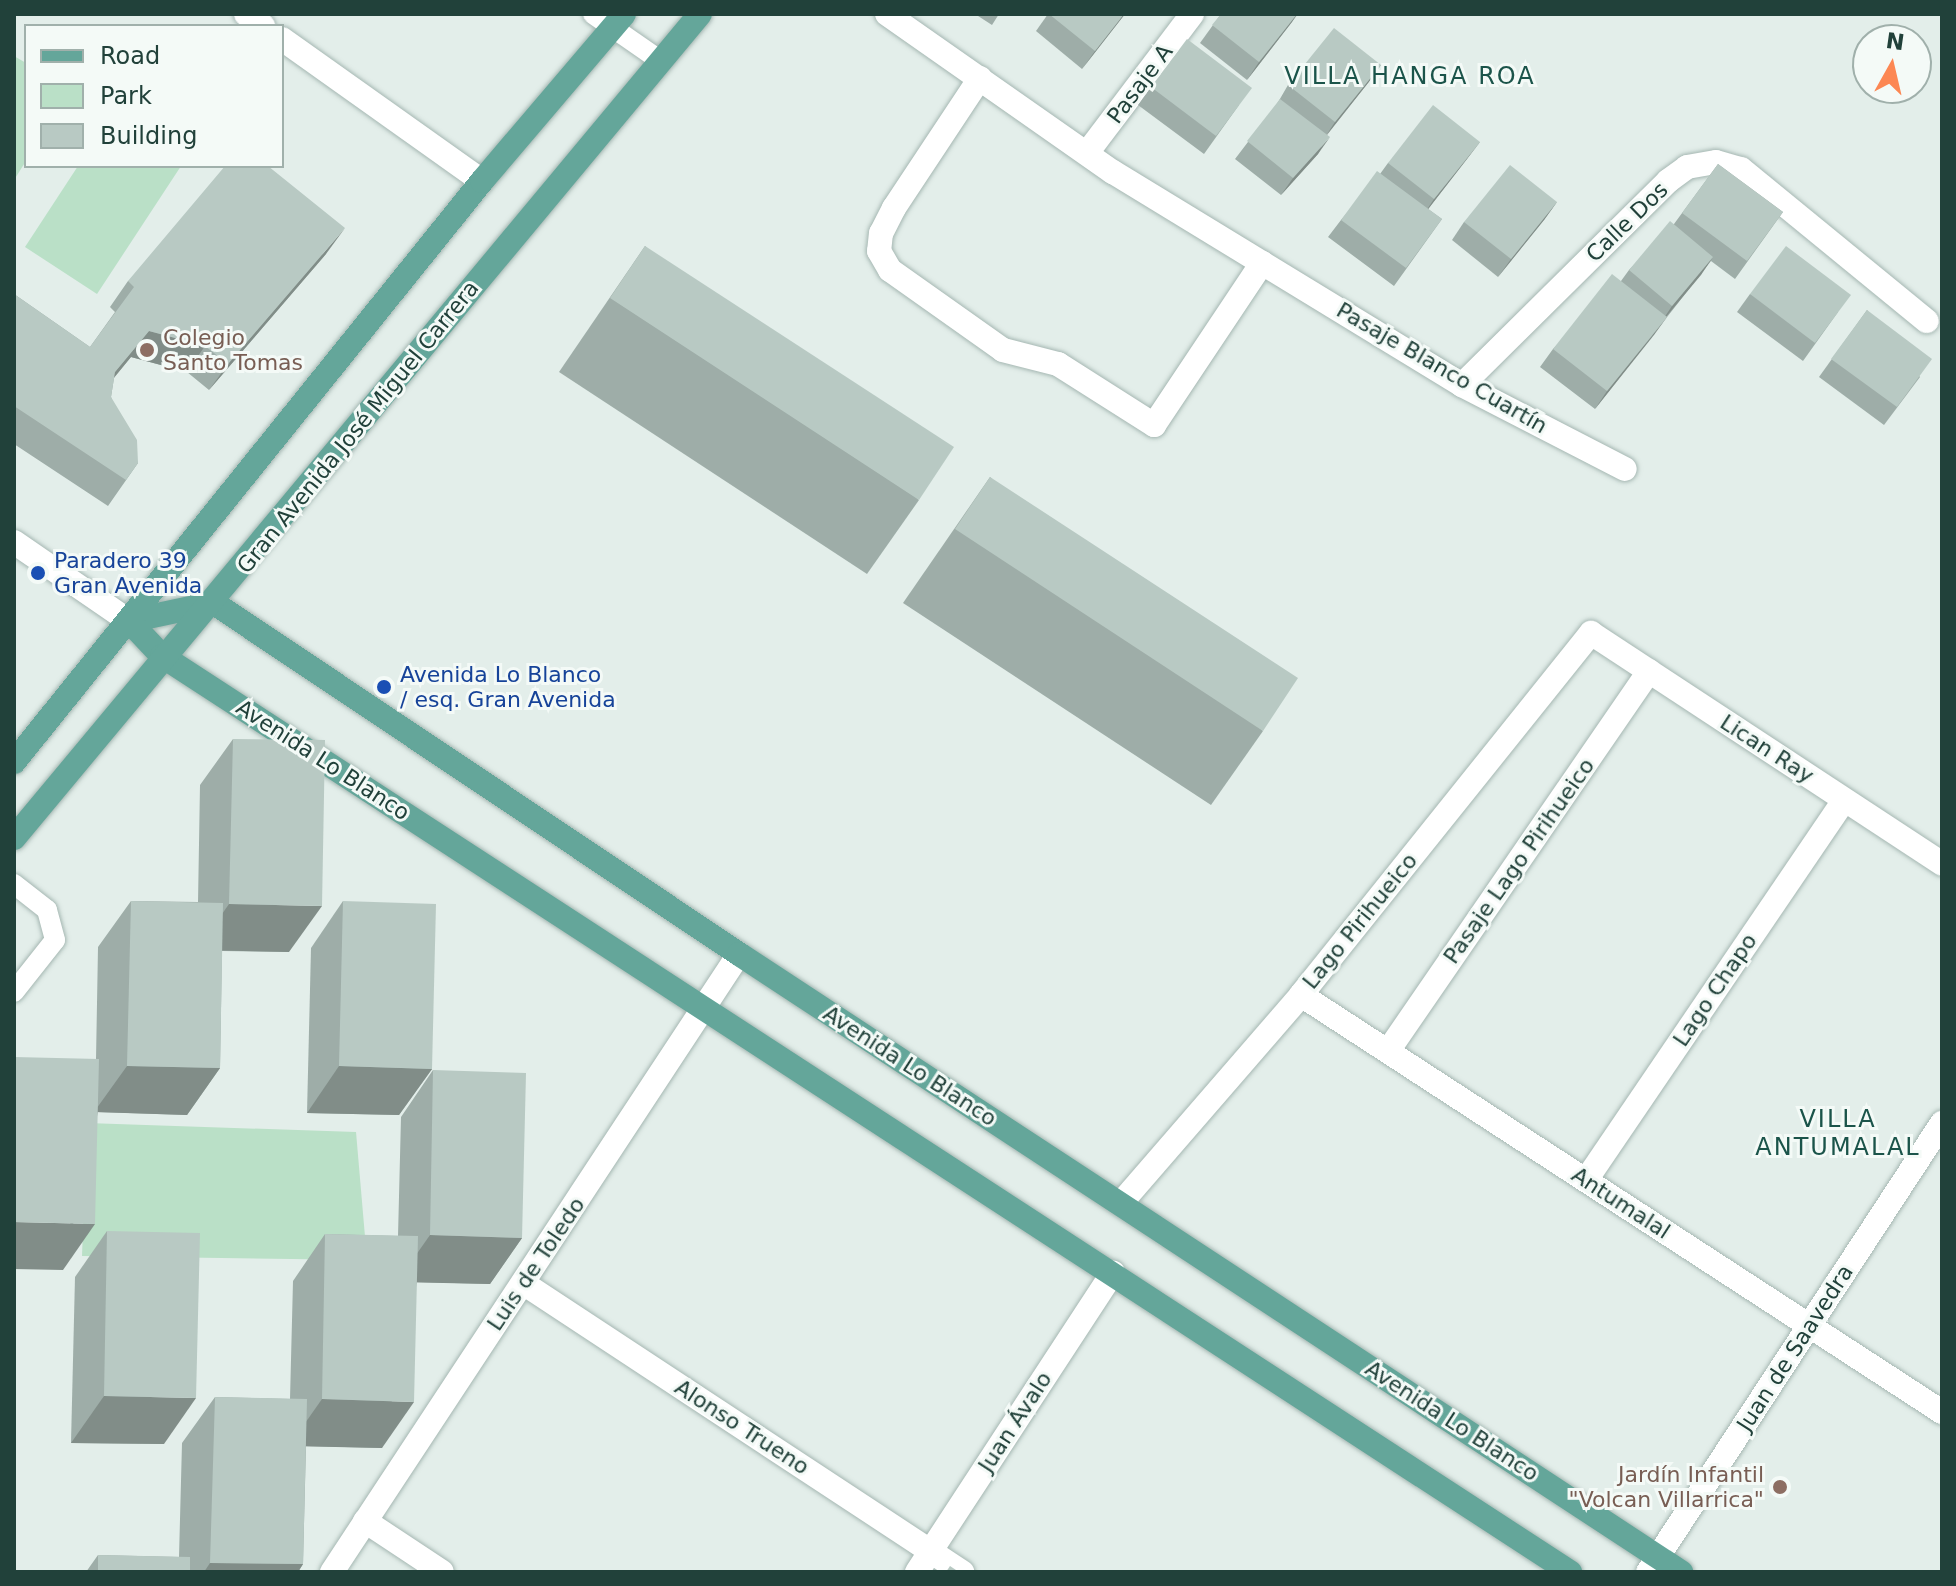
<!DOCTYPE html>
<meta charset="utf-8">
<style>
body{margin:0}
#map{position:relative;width:1956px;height:1586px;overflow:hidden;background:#e3eeea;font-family:"DejaVu Sans",sans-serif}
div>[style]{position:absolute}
.green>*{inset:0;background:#bae0c7}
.roads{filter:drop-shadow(0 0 2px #a5b7b2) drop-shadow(0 0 2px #a5b7b2)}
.service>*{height:20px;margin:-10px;padding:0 10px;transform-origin:10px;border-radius:10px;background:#fff}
.minor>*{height:24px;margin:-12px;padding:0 12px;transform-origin:12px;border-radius:12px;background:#fff}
.secondary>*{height:24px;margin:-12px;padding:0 12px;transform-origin:12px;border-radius:12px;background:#fff}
.primary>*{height:24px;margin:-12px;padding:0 12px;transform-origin:12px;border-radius:12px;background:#64a69a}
.wall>*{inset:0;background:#9eada8}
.shaded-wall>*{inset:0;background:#818d88}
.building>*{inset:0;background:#b8c9c3}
.dots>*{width:22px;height:22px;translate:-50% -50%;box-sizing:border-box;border:4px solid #f4faf7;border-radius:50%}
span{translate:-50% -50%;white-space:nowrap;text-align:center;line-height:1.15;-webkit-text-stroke:6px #f4faf7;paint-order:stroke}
.street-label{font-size:22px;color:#21413a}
.education-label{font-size:22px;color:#785e54}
.left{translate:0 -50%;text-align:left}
.right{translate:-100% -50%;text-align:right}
.transit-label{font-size:22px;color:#164399}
.neighbourhood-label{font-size:24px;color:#1b544a;letter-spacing:2px}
.frame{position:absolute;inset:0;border:16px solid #21413a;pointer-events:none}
.legend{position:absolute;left:24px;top:24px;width:260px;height:144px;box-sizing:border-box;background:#f4faf7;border:2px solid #a0b0ab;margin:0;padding:10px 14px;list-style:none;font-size:24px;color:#21413a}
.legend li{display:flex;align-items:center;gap:16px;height:40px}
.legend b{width:40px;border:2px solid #a0b0ab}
.north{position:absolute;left:1852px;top:24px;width:80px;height:80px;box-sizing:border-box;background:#f4faf7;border:2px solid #a0b0ab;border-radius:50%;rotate:8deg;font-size:22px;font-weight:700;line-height:32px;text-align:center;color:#21413a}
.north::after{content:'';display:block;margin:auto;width:28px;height:36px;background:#fc8753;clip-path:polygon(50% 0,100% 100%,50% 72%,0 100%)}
</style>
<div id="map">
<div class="green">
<i style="clip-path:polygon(14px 56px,26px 63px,26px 161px,14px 180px)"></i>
<i style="clip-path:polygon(78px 166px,181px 166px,97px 294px,25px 247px)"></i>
<i style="clip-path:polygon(87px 1123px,356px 1132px,367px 1260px,82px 1256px)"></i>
</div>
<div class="roads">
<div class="service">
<i style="left:593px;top:14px;width:83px;rotate:34.7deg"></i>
<i style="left:14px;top:884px;width:42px;rotate:38.2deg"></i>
<i style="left:47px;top:910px;width:31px;rotate:75deg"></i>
<i style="left:55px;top:940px;width:66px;rotate:128.3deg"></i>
</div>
<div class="minor">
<i style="left:246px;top:14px;width:21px;rotate:35deg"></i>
<i style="left:887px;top:14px;width:276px;rotate:35deg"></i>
<i style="left:1113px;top:172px;width:409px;rotate:31.4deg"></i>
<i style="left:1462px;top:385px;width:183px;rotate:27.3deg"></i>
<i style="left:282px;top:39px;width:245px;rotate:35.4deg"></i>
<i style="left:980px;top:78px;width:156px;rotate:123.5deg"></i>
<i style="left:894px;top:208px;width:28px;rotate:117deg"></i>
<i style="left:881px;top:233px;width:18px;rotate:96deg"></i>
<i style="left:879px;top:251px;width:22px;rotate:60deg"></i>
<i style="left:890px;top:270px;width:138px;rotate:35.3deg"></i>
<i style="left:1003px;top:350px;width:57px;rotate:14.3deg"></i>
<i style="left:1058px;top:364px;width:114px;rotate:32.4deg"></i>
<i style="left:1154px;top:425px;width:195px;rotate:-56.3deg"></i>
<i style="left:1087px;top:153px;width:174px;rotate:-52.9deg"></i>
<i style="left:1462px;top:385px;width:290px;rotate:-44.7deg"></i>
<i style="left:1668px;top:181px;width:24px;rotate:-36deg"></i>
<i style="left:1687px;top:167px;width:29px;rotate:-10deg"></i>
<i style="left:1716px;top:162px;width:26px;rotate:16deg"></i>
<i style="left:1741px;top:169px;width:240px;rotate:39.3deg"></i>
<i style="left:1301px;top:995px;width:765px;rotate:33.05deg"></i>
<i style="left:1388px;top:1051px;width:461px;rotate:-55.5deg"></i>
<i style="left:1586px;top:1180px;width:459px;rotate:-55.8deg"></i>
<i style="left:1121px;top:1203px;width:275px;rotate:-49.1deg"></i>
<i style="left:1301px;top:995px;width:464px;rotate:-51.3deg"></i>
<i style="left:1591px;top:633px;width:420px;rotate:33.3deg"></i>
<i style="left:523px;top:1283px;width:526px;rotate:33.36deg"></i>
<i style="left:365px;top:1521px;width:92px;rotate:33.5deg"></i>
<i style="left:332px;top:1572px;width:740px;rotate:-56.63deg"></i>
<i style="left:917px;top:1572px;width:358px;rotate:-56.8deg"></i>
<i style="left:1648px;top:1572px;width:537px;rotate:-56.78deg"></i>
</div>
<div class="secondary">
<i style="left:14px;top:542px;width:140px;rotate:34.5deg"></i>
</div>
<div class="primary">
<i style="left:129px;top:621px;width:87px;rotate:-12deg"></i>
<i style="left:214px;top:603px;width:632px;rotate:33.77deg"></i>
<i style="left:739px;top:954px;width:1127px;rotate:33.27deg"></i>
<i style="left:129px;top:621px;width:48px;rotate:46.7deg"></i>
<i style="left:162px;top:656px;width:1680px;rotate:33.05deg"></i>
<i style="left:14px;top:762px;width:746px;rotate:-51.15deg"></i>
<i style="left:482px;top:181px;width:219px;rotate:-49.6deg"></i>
<i style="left:14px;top:838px;width:1072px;rotate:-50.22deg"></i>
</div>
</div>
<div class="wall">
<i style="clip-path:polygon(975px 14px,999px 14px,992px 25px)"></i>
<i style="clip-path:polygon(1048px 14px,1125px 14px,1082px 69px,1036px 31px)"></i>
<i style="clip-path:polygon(1221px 14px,1298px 14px,1247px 80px,1200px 43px)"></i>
<i style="clip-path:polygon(1381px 65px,1368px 83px,1327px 134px,1318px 154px,1281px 195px,1235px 159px,1277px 104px,1288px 85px)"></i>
<i style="clip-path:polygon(1151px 87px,1239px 105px,1204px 154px,1138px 105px)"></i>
<i style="clip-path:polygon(1480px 142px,1428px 209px,1442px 219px,1394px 286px,1328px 237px,1341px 220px,1380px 174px,1388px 163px)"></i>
<i style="clip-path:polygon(1718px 164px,1783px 212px,1735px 279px,1711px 261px,1595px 409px,1540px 367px,1553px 349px,1621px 281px,1629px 270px,1674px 224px)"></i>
<i style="clip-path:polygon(1557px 202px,1544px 220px,1498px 277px,1452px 240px,1464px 222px)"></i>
<i style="clip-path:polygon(645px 246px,919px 500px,867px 574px,559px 372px)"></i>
<i style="clip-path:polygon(326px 254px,209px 390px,187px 372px,131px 357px,114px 378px,111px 397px,138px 463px,108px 506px,14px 444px,14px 294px,90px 347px,115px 312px,110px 307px,128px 281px)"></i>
<i style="clip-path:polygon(1750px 294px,1838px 312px,1803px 361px,1737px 312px)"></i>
<i style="clip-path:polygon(1867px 310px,1920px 377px,1884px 425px,1819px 377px)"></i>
<i style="clip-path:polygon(990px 477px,1263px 731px,1211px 805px,903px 603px)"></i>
<i style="clip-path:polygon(233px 739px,289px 952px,222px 951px,220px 1068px,187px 1115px,98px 1112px,63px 1270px,96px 1059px,98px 947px,131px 901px,198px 902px,200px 785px)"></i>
<i style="clip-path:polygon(343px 901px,432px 1069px,399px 1115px,307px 1113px,311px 948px)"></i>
<i style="clip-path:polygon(433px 1070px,522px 1238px,490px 1284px,417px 1282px,382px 1448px,306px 1446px,303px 1564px,298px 1572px,86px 1572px,98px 1555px,179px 1557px,182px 1443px,215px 1397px,290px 1399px,293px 1281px,325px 1234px,398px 1236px,401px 1117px)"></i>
<i style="clip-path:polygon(107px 1231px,164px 1444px,71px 1443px,75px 1277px)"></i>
</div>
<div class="shaded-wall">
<i style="clip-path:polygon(1124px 14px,1125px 14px,1082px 69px,1095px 51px)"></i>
<i style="clip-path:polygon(1297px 14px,1292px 22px,1247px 80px,1259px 62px)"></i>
<i style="clip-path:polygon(1381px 65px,1368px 83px,1323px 140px,1335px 122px)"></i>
<i style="clip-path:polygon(1330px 137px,1318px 154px,1281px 195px,1293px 178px)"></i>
<i style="clip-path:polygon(1480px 142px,1467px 159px,1422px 217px,1434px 199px)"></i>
<i style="clip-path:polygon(1557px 202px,1544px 220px,1498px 277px,1511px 259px)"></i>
<i style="clip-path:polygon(345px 228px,326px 254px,209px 390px,228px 364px)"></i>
<i style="clip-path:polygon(1713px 257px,1701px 275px,1660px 324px,1672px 306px)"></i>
<i style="clip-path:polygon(1667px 317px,1654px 335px,1595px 409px,1607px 391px)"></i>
<i style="clip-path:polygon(149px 331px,205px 346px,187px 372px,131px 357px,97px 398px,115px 372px)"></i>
<i style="clip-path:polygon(229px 904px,322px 906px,289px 952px,197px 950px)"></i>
<i style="clip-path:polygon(127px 1066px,220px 1068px,187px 1115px,94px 1112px)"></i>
<i style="clip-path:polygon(339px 1066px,432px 1069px,399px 1115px,307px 1113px)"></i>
<i style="clip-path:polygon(14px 1222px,95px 1224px,63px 1270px,14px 1269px)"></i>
<i style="clip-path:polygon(430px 1235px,522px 1238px,490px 1284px,397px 1282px)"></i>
<i style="clip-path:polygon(104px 1396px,196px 1398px,164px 1444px,71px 1443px)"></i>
<i style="clip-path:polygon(322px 1399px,414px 1402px,382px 1448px,289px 1446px)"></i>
<i style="clip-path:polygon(210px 1563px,303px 1564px,298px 1572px,204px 1572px)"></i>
</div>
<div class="building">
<i style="clip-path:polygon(1049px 14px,1124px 14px,1095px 51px)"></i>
<i style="clip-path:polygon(1221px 14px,1297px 14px,1259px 62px,1212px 25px)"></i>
<i style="clip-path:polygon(1334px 28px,1381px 65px,1335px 122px,1288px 85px)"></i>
<i style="clip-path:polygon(1187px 39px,1252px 88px,1216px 136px,1151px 87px)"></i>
<i style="clip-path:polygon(1280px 99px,1330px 137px,1293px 178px,1247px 141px)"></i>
<i style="clip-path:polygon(1433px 105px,1480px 142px,1434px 199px,1388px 163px)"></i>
<i style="clip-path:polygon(1718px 164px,1783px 212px,1747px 261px,1682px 213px)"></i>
<i style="clip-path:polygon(1510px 165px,1557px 202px,1511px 259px,1464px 222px)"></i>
<i style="clip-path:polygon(225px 166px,268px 166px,345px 228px,228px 364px,205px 346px,149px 331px,115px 372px,111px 397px,137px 440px,138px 463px,126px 480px,14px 406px,14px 294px,90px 347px,134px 287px,128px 281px)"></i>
<i style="clip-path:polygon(1377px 171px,1442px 219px,1406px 268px,1341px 220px)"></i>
<i style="clip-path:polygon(1670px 221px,1713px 257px,1672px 306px,1629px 270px)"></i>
<i style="clip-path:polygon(645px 246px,954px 447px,919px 500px,610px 298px)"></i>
<i style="clip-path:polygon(1786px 246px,1851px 295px,1815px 343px,1750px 294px)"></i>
<i style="clip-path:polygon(1612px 274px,1667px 317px,1607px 391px,1553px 349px)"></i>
<i style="clip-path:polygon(1867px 310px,1932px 359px,1897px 407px,1831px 359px)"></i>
<i style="clip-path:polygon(990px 477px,1298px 678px,1263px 731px,955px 529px)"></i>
<i style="clip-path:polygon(233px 739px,325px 740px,322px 906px,229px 904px)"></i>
<i style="clip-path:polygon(131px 901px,223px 903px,220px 1068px,127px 1066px)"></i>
<i style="clip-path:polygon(343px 901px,436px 904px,432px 1069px,339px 1066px)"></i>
<i style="clip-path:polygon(14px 1057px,99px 1059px,95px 1224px,14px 1222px)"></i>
<i style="clip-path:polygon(433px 1070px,526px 1073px,522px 1238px,430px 1235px)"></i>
<i style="clip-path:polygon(107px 1231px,200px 1233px,196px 1398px,104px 1396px)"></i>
<i style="clip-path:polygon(325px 1234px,418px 1236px,414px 1402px,322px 1399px)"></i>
<i style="clip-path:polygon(215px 1397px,307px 1399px,303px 1564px,210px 1563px)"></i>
<i style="clip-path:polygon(98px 1555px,190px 1557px,190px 1572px,98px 1572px)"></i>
<i style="clip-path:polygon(950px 1566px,959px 1572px,946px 1572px)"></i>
</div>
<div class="dots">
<i style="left:147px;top:350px;background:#8d6e63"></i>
<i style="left:38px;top:573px;background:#1a4fb4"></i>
<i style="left:384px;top:687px;background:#1a4fb4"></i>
<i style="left:1780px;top:1487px;background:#8d6e63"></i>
</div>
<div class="street-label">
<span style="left:1140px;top:84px;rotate:-53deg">Pasaje A</span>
<span style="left:1627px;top:222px;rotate:-44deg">Calle Dos</span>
<span style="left:1442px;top:368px;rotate:30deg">Pasaje Blanco Cuartín</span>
<span style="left:358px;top:427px;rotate:-51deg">Gran Avenida José Miguel Carrera</span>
<span style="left:1767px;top:749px;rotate:33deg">Lican Ray</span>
<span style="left:323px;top:760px;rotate:33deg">Avenida Lo Blanco</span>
<span style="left:1519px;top:861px;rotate:-55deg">Pasaje Lago Pirihueico</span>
<span style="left:1360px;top:921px;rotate:-51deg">Lago Pirihueico</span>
<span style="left:1715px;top:990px;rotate:-56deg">Lago Chapo</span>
<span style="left:910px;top:1066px;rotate:33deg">Avenida Lo Blanco</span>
<span style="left:1621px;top:1203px;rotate:33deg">Antumalal</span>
<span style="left:536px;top:1264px;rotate:-56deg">Luis de Toledo</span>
<span style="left:1795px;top:1348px;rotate:-57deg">Juan de Saavedra</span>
<span style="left:1452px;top:1421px;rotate:33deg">Avenida Lo Blanco</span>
<span style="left:1015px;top:1422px;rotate:-57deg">Juan Ávalo</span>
<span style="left:742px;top:1427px;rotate:33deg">Alonso Trueno</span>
</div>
<div class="education-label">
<span class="left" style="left:163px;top:350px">Colegio<br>Santo Tomas</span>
<span class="right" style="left:1764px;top:1487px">Jardín Infantil<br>"Volcan Villarrica"</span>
</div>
<div class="transit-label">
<span class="left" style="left:54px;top:573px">Paradero 39<br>Gran Avenida</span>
<span class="left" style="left:400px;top:687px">Avenida Lo Blanco<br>/ esq. Gran Avenida</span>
</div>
<div class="neighbourhood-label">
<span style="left:1410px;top:77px">VILLA HANGA ROA</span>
<span style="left:1838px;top:1134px">VILLA<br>ANTUMALAL</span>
</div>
<div class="frame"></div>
<ul class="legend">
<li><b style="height:10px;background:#64a69a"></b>Road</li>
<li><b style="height:22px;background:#bae0c7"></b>Park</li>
<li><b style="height:22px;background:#b8c9c3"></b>Building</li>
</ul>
<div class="north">N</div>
</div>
